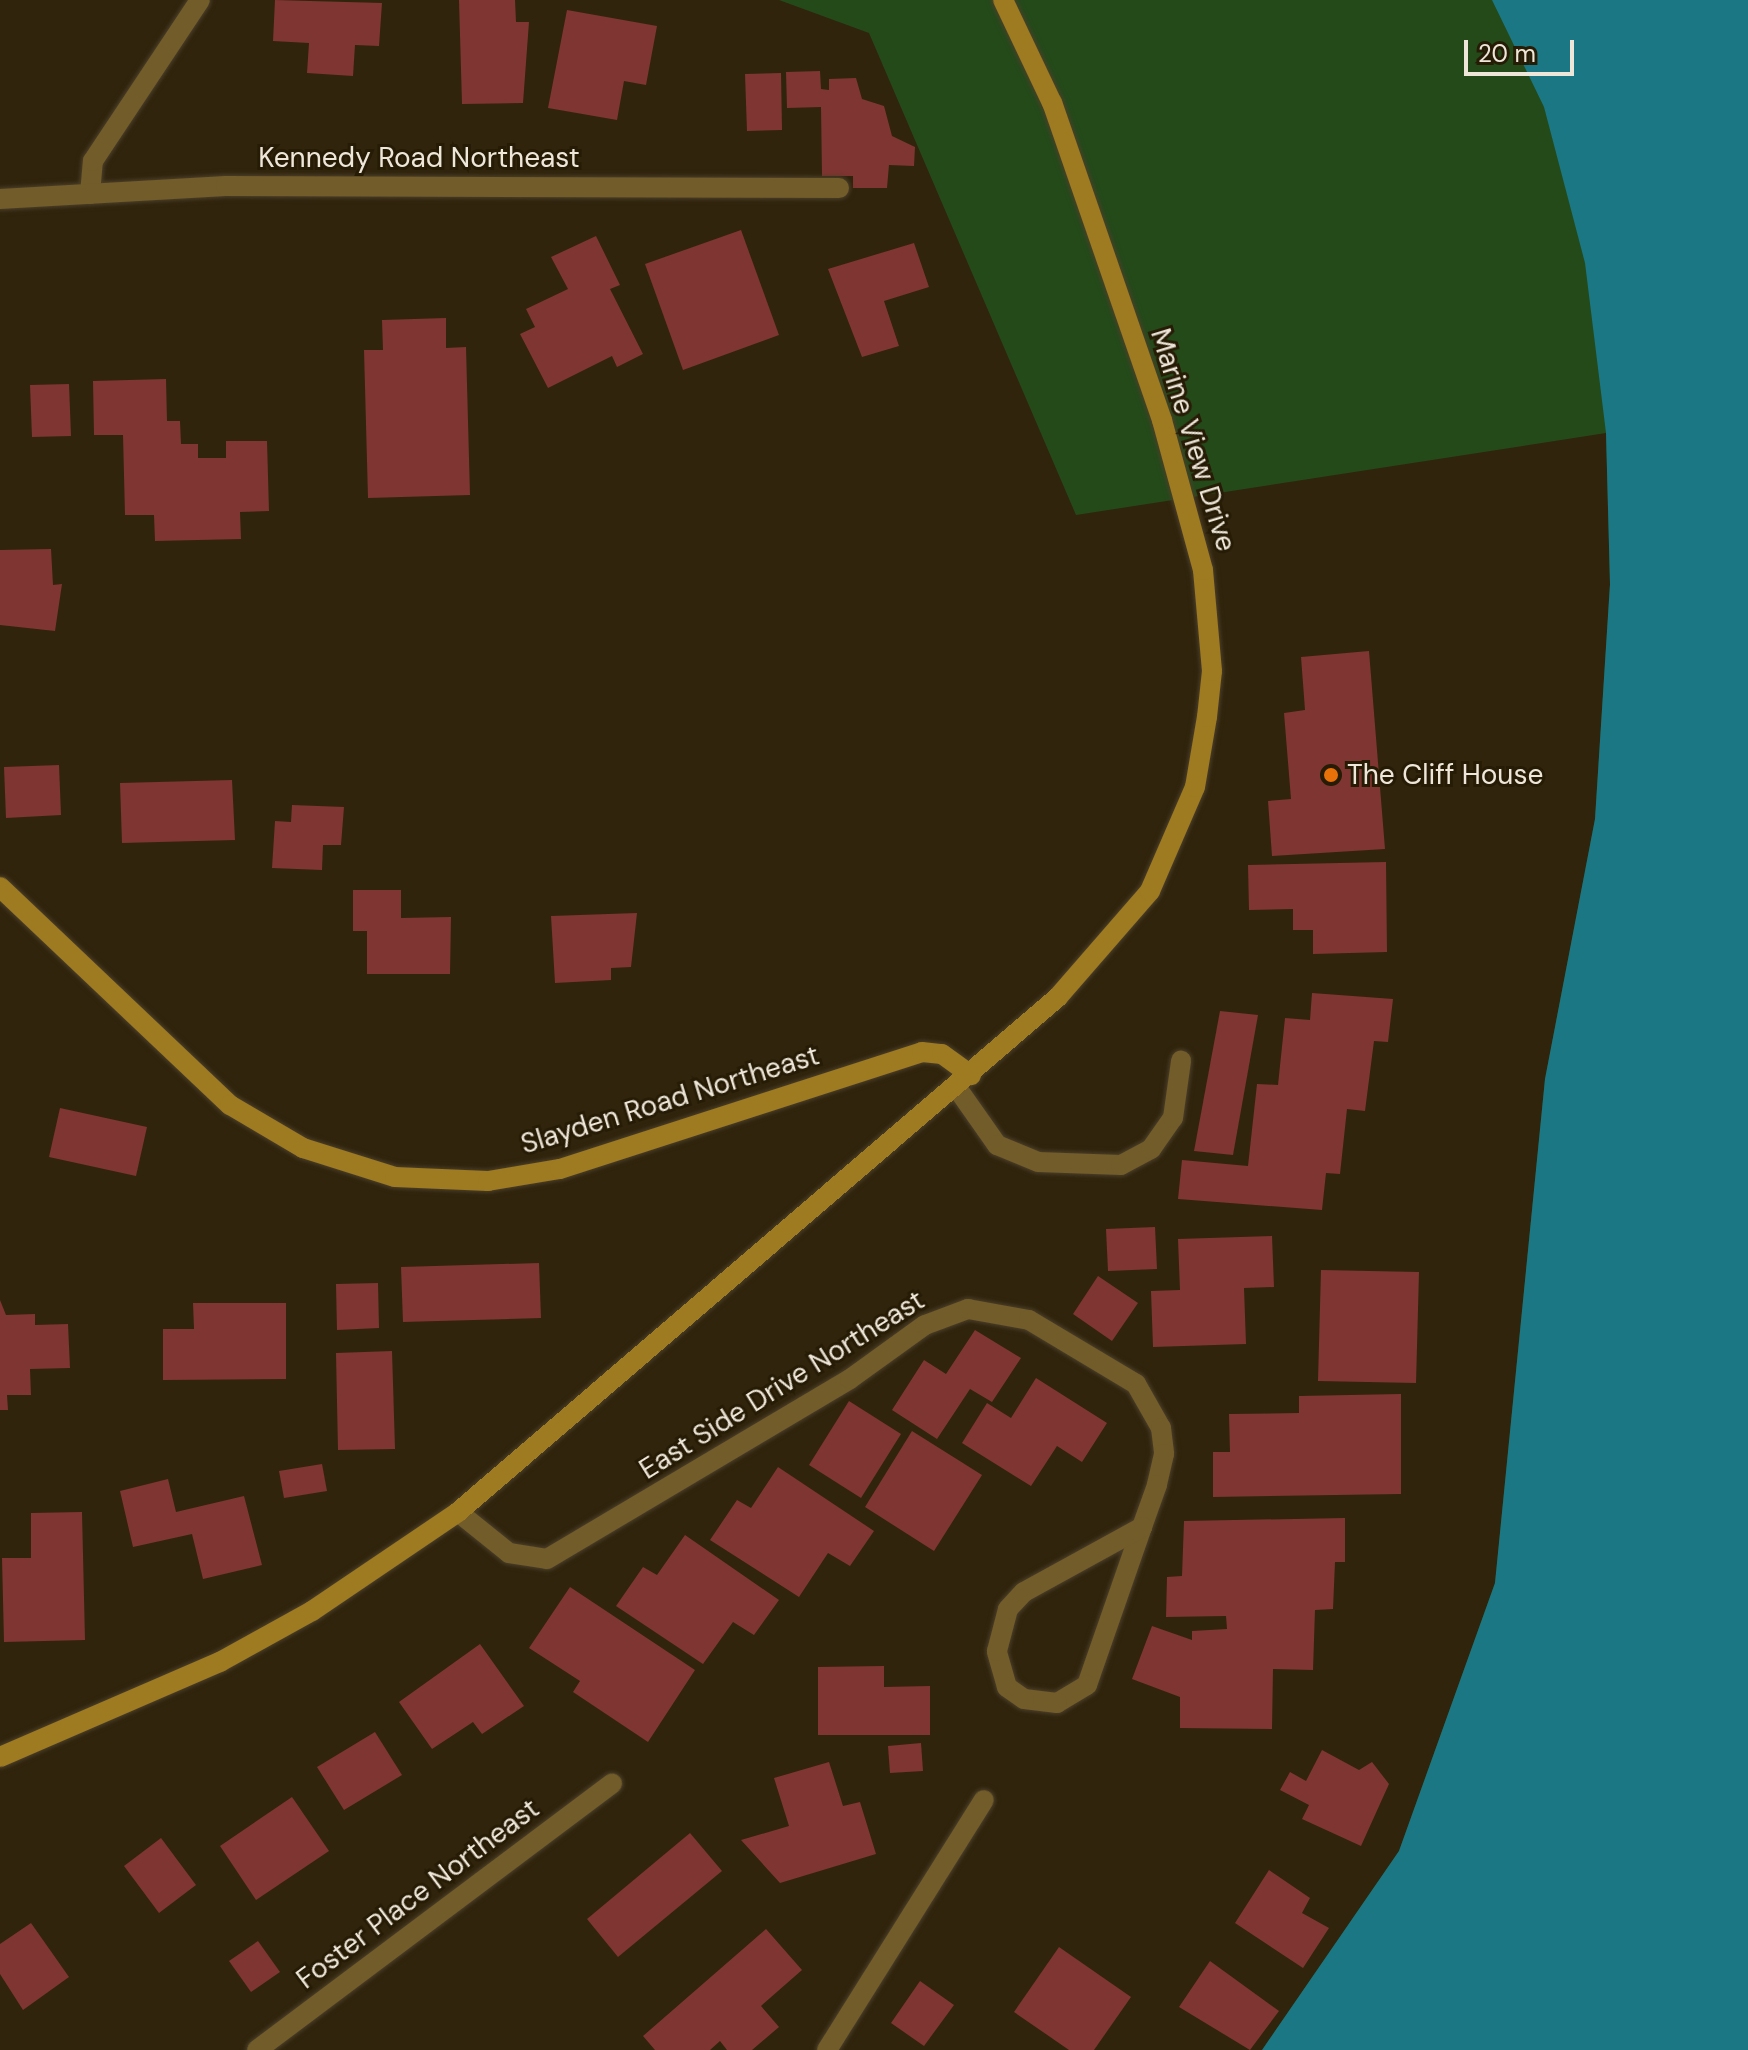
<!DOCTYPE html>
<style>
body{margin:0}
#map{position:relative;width:1748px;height:2050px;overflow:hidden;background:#30240d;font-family:"DM Sans",sans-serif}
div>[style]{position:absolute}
.green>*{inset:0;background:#244a1a}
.water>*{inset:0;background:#1b7783}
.building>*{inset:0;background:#7f3531}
.roads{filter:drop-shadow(0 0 2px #4b3f2a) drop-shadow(0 0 2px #4b3f2a)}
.lane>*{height:20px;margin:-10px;padding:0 10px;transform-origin:10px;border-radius:10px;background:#725c2a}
.street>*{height:20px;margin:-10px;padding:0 10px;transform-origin:10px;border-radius:10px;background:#725c2a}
.secondary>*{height:20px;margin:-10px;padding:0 10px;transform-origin:10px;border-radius:10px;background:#9e7a20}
.dots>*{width:22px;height:22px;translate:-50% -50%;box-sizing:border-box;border:4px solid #261b04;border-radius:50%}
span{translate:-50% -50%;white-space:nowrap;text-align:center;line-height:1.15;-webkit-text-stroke:6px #261b04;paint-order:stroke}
.street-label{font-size:28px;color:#eee6d9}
.poi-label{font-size:28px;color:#eee6d9}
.left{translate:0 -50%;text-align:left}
.scale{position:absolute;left:1464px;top:40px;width:110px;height:36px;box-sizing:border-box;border:4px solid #eee6d9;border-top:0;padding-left:10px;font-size:24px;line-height:28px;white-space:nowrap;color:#eee6d9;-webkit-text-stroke:6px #261b04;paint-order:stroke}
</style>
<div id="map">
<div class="green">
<i style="clip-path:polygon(779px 0,1683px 0,1748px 189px,1748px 898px,1671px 1545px,1262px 2050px,1399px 1851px,1495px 1583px,1545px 1079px,1595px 819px,1610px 585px,1606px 433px,1076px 515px,869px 33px)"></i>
</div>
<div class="water">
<i style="clip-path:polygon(1492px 0,1748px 0,1748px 2050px,1262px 2050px,1399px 1851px,1495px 1583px,1545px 1079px,1595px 819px,1610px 584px,1606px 433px,1585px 263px,1544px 107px)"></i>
</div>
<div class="building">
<i style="clip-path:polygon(275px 0,382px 3px,379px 46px,355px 45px,353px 76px,307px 73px,309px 43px,273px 41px)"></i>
<i style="clip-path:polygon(459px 0,515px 0,516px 22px,529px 22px,523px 103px,462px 104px)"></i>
<i style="clip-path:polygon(567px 10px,657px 26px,646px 85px,624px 81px,617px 120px,548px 108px)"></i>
<i style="clip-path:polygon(820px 71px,821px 89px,829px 90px,829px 79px,856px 78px,862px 99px,884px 106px,892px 136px,915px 147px,914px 166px,889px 165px,887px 188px,853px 188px,853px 176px,822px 176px,821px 107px,787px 108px,786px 72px)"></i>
<i style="clip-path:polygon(781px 73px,782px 130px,747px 131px,745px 74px)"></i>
<i style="clip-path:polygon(741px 230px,779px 335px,683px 370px,645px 264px)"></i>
<i style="clip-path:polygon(596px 236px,620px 285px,610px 289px,643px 354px,617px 367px,612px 356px,548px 388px,520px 334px,535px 327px,526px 309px,568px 289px,551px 257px)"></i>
<i style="clip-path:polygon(914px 243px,929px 287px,884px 301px,899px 346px,862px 357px,828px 269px)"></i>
<i style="clip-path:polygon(446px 318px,446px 348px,466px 347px,470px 495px,368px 498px,364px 350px,383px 350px,382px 320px)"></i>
<i style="clip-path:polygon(166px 379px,167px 421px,180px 421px,181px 444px,198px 444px,198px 458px,226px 458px,226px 441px,267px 441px,269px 511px,240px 512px,241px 539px,155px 541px,154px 515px,125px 515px,123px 435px,94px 435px,93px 381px)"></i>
<i style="clip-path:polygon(69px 384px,71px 436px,32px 437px,30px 385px)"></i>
<i style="clip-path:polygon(51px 549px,53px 585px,62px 584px,55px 631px,0 625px,0 550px)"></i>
<i style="clip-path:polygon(1369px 651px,1385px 849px,1272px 856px,1268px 801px,1291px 799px,1284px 713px,1305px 710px,1301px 657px)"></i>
<i style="clip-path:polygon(59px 765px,61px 815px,6px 818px,4px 767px)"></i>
<i style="clip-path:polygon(232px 780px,235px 840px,122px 843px,120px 783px)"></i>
<i style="clip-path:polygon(292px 805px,344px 807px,341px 845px,323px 845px,322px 870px,272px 868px,275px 821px,291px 822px)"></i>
<i style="clip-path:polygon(1386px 862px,1387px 952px,1313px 954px,1313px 930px,1293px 930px,1293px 909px,1249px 910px,1248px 865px)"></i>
<i style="clip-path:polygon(353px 890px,401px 890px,401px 918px,451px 917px,450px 974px,367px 974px,367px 931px,353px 931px)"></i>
<i style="clip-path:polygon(637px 913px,631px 967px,611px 968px,611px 980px,555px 983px,551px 916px)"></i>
<i style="clip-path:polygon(1312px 993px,1393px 999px,1388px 1042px,1374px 1041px,1365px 1111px,1347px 1109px,1340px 1174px,1326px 1173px,1322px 1210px,1178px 1199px,1182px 1160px,1248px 1166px,1257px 1084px,1278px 1085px,1285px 1018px,1310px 1020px)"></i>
<i style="clip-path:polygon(1220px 1011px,1258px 1015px,1233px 1155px,1194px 1151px)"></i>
<i style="clip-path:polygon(60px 1108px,147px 1127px,136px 1176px,49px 1157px)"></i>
<i style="clip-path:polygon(1155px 1227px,1157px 1269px,1108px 1271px,1106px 1229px)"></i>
<i style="clip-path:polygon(1272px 1236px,1274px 1287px,1244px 1288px,1246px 1344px,1153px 1347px,1151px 1291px,1180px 1290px,1178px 1239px)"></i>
<i style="clip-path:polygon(539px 1263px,541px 1318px,403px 1322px,401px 1267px)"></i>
<i style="clip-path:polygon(1321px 1270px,1419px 1272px,1416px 1383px,1318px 1381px)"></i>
<i style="clip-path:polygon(1098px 1276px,1138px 1303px,1112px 1341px,1073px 1314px)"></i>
<i style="clip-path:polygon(378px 1283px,379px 1328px,337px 1330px,336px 1284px)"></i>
<i style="clip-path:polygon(0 1300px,6px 1315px,35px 1314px,35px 1325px,68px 1324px,70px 1368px,30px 1369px,31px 1395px,7px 1395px,8px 1410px,0 1410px)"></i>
<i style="clip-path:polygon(193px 1303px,286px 1303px,286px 1379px,163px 1380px,163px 1329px,194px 1329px)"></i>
<i style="clip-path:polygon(975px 1330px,1021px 1358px,992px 1402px,970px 1389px,937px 1439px,892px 1410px,924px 1360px,946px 1374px)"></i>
<i style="clip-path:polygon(392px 1351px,395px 1449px,338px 1450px,336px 1353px)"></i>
<i style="clip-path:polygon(1036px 1378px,1107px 1423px,1082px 1462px,1057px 1446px,1031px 1486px,962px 1443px,987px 1403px,1011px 1418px)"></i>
<i style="clip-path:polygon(1401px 1394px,1401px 1494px,1213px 1497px,1213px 1452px,1230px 1452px,1229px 1414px,1299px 1413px,1299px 1396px)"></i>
<i style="clip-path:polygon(849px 1401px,901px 1434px,861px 1498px,809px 1465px)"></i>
<i style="clip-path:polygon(912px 1431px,982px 1475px,934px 1551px,865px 1507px)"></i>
<i style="clip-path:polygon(322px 1464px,327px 1491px,284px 1498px,279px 1471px)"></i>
<i style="clip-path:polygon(778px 1467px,874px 1531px,850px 1566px,828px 1553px,799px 1597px,710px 1540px,737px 1500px,751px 1508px)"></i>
<i style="clip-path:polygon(168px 1479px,176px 1512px,244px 1496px,262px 1565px,203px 1579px,192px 1534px,133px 1547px,120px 1491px)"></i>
<i style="clip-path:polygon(82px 1512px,85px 1640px,4px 1642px,2px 1558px,31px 1558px,31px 1513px)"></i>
<i style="clip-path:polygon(1345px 1518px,1345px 1562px,1335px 1562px,1333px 1609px,1315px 1610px,1313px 1670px,1273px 1669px,1272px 1729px,1180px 1728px,1180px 1697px,1132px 1679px,1152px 1626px,1192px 1640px,1192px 1631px,1227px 1629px,1226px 1616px,1166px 1617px,1167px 1577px,1182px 1576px,1184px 1521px)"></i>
<i style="clip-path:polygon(685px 1535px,779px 1600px,754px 1635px,733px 1622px,703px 1664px,616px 1606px,643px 1567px,657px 1575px)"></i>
<i style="clip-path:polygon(570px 1587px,695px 1670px,648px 1742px,573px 1692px,580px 1681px,529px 1648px)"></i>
<i style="clip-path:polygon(480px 1644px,524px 1706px,482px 1734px,473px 1722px,432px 1749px,399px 1702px)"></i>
<i style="clip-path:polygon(884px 1666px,884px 1687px,930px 1686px,930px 1735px,818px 1735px,818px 1667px)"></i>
<i style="clip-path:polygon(375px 1732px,402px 1775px,344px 1810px,317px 1767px)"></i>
<i style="clip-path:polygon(921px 1743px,923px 1771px,890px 1773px,888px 1746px)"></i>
<i style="clip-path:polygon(1322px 1750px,1359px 1770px,1372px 1762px,1389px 1784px,1361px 1846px,1302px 1819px,1309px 1805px,1280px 1790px,1290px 1772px,1306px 1781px)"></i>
<i style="clip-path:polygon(829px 1762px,843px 1806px,860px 1802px,876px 1854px,780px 1883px,741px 1840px,789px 1826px,774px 1778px)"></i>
<i style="clip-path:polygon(292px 1797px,329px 1851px,256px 1900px,220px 1846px)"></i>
<i style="clip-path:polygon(690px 1833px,722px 1871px,618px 1957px,587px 1919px)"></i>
<i style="clip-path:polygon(161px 1838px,196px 1885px,159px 1913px,124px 1866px)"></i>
<i style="clip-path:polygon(1269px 1870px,1310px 1898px,1302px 1913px,1329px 1928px,1303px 1968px,1235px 1923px)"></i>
<i style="clip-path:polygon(31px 1923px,69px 1977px,23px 2010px,0 1974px,0 1944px)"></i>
<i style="clip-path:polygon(766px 1929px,802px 1970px,761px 2006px,779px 2027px,752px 2050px,727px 2050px,720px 2041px,710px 2050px,655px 2050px,643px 2036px)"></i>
<i style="clip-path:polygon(258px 1941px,280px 1972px,251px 1992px,229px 1961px)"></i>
<i style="clip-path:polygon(1059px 1947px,1131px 1997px,1094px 2050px,1069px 2050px,1014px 2012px)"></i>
<i style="clip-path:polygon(1210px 1961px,1279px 2011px,1250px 2050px,1179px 2007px)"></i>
<i style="clip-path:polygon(920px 1981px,954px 2005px,924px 2046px,891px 2023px)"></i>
</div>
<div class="roads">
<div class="lane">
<i style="left:90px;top:194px;width:33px;rotate:-85deg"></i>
<i style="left:93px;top:161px;width:193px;rotate:-56.4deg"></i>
<i style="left:957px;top:1088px;width:70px;rotate:54.9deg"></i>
<i style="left:997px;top:1145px;width:44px;rotate:22.5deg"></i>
<i style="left:1038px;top:1162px;width:83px;rotate:2.1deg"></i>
<i style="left:1121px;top:1165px;width:34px;rotate:-28deg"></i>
<i style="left:1151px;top:1149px;width:38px;rotate:-55deg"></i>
<i style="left:1173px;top:1118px;width:58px;rotate:-82deg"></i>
</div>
<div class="street">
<i style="left:0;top:199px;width:226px;rotate:-3.3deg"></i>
<i style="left:226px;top:186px;width:613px;rotate:0.19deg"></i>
<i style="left:458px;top:1512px;width:65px;rotate:38.8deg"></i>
<i style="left:509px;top:1553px;width:38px;rotate:9deg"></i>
<i style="left:547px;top:1559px;width:352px;rotate:-30.7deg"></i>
<i style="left:850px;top:1379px;width:92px;rotate:-35.8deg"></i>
<i style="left:925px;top:1325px;width:46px;rotate:-20.4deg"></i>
<i style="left:968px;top:1309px;width:62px;rotate:10.2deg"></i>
<i style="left:1029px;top:1320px;width:125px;rotate:30.9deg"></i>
<i style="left:1136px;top:1384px;width:51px;rotate:60.4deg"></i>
<i style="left:1161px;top:1428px;width:26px;rotate:83deg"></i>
<i style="left:1164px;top:1454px;width:32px;rotate:103deg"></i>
<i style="left:1157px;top:1485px;width:45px;rotate:109.7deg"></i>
<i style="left:1142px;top:1527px;width:167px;rotate:109.2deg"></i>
<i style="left:1087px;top:1685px;width:35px;rotate:149deg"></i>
<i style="left:1057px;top:1703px;width:33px;rotate:-173deg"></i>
<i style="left:1024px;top:1699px;width:21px;rotate:-145deg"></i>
<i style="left:1007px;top:1687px;width:37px;rotate:-106deg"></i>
<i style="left:997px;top:1651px;width:43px;rotate:-75.3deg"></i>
<i style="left:1008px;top:1609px;width:23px;rotate:-47deg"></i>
<i style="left:1024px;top:1592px;width:135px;rotate:-28.8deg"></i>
<i style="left:257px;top:2050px;width:444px;rotate:-36.9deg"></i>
<i style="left:827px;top:2050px;width:295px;rotate:-57.9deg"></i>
</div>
<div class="secondary">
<i style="left:0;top:887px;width:317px;rotate:43.5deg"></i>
<i style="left:230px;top:1105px;width:85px;rotate:30.5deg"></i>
<i style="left:303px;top:1148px;width:96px;rotate:17.5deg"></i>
<i style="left:395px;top:1177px;width:93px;rotate:2.5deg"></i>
<i style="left:488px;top:1181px;width:73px;rotate:-9.5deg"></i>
<i style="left:560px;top:1169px;width:380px;rotate:-17.9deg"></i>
<i style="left:922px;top:1052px;width:20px;rotate:6deg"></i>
<i style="left:942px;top:1054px;width:36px;rotate:36deg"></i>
<i style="left:0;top:1757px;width:240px;rotate:-23.4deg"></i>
<i style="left:220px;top:1662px;width:105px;rotate:-29deg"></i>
<i style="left:312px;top:1611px;width:176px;rotate:-34.1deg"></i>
<i style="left:458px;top:1512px;width:791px;rotate:-40.64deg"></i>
<i style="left:1058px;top:997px;width:140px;rotate:-49deg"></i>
<i style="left:1150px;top:891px;width:113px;rotate:-66.6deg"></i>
<i style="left:1195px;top:787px;width:71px;rotate:-80.3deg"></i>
<i style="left:1207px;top:717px;width:46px;rotate:-83.8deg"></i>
<i style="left:1212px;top:671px;width:101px;rotate:-95.1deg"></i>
<i style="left:1203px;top:570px;width:156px;rotate:-105.3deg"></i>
<i style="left:1162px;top:420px;width:336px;rotate:-109.1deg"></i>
<i style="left:1052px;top:103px;width:114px;rotate:-115.4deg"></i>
</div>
</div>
<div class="dots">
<i style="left:1331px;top:775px;background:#e8710a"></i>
</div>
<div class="street-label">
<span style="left:419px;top:158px">Kennedy Road Northeast</span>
<span style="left:1193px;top:440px;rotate:73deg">Marine View Drive</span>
<span style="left:670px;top:1100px;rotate:-17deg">Slayden Road Northeast</span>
<span style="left:782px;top:1385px;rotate:-32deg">East Side Drive Northeast</span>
<span style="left:418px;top:1894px;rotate:-37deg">Foster Place Northeast</span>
</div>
<div class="poi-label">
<span class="left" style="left:1347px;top:775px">The Cliff House</span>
</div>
<div class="scale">20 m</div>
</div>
